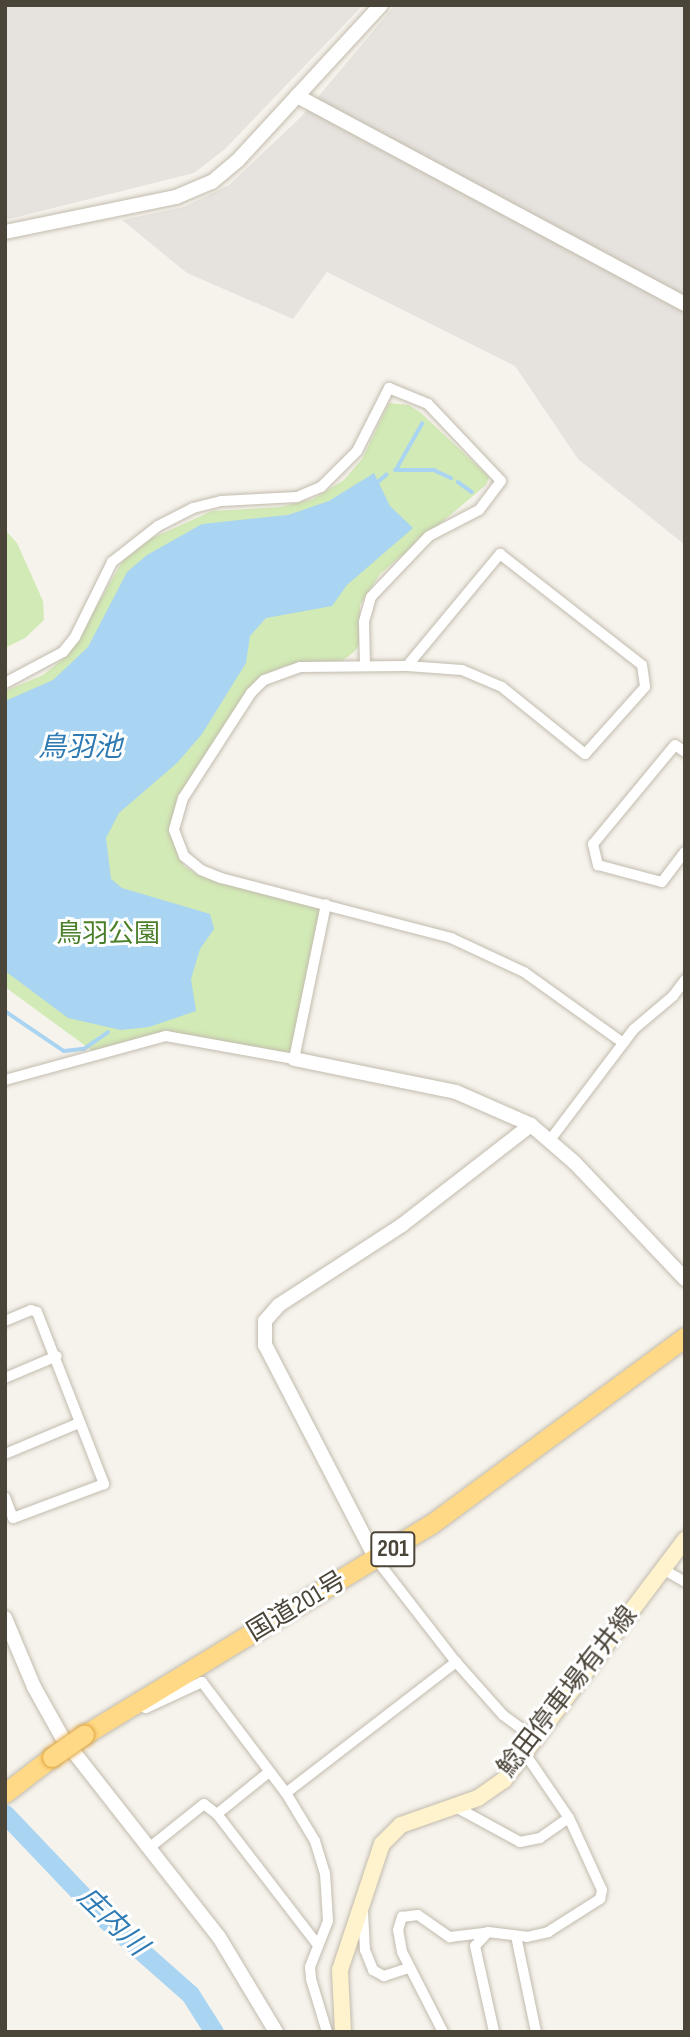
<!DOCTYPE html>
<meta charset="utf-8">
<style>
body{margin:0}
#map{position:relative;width:690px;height:2037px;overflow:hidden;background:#f6f3ec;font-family:"Sofia Sans Condensed","Noto Sans JP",sans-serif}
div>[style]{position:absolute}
.industrial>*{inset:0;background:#e6e2dd}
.green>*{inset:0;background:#d2eab5}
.water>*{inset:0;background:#a9d4f2}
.stream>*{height:3.5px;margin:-1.75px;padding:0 1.75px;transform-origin:1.75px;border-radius:1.75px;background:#a9d4f2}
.river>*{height:19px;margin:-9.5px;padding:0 9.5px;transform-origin:9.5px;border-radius:9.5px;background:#a9d4f2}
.roads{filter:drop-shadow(0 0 2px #c2bbae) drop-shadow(0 0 2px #c2bbae)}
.minor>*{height:10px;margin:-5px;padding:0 5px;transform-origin:5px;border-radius:5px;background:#fff}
.tertiary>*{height:14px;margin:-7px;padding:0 7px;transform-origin:7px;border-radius:7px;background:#fff}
.secondary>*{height:16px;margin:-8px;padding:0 8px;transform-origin:8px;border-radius:8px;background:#fff3cd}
.trunk>*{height:19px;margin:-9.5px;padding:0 9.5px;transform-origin:9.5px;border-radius:9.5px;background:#ffd985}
.bridges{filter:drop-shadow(0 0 2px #e0a43c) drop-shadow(0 0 2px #e0a43c)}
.trunk-bridge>*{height:19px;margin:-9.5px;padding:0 9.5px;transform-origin:9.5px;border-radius:9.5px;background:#ffd985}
span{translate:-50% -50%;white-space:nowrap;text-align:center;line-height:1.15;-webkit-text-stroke:6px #fff;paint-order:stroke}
.shield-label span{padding:2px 5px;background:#fff;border:2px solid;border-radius:5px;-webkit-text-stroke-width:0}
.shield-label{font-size:24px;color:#4b4439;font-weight:700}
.park-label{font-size:26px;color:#4a7f2a}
.street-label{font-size:26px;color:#4b4439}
.water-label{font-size:28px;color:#2e7ab2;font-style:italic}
.frame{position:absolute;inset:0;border:7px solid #4b4439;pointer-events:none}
</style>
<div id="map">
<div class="industrial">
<i style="clip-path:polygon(5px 5px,363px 5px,225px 149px,194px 173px,5px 220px)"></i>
<i style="clip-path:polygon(395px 5px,685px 5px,685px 545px,578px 459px,515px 366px,327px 272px,293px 319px,187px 273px,122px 220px,184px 207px,229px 185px,302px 116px)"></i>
</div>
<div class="green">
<i style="clip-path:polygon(389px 403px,409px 405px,421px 413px,489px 477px,486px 485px,380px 574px,360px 605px,359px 645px,354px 652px,342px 661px,284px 666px,256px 684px,224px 730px,170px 833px,184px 866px,198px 875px,318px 907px,321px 917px,291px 1050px,281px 1054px,165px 1033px,94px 1052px,5px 987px,5px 691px,43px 675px,69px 654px,122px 562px,150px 539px,212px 511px,280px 507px,313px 499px,344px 480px,362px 459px)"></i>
<i style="clip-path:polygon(5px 530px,17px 543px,43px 601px,44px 620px,25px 638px,5px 648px)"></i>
</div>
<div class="water">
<i style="clip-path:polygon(374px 473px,390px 506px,413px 528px,347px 585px,332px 606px,266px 618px,250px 636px,246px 663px,202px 734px,177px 763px,119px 813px,106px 838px,111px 879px,122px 888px,210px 914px,214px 929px,200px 949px,191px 979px,196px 1011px,149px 1027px,121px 1030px,68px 1018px,5px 971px,5px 701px,53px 680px,88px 647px,127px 572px,147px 555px,202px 524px,288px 515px,329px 501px)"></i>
</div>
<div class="stream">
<i style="left:397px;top:468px;width:51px;rotate:-60.4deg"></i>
<i style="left:395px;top:470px;width:39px"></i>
<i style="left:434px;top:470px;width:19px;rotate:25deg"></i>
<i style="left:378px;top:482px;width:11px;rotate:-41deg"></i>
<i style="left:458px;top:482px;width:17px;rotate:36deg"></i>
<i style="left:5px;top:1011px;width:71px;rotate:34.1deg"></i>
<i style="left:64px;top:1051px;width:20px;rotate:-6deg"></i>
<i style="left:84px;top:1049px;width:29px;rotate:-35deg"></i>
</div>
<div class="river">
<i style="left:5px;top:1814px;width:146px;rotate:46.4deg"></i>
<i style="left:106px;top:1920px;width:112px;rotate:41.4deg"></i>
<i style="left:190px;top:1994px;width:45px;rotate:57.7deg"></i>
</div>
<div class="roads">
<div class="minor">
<i style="left:500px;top:554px;width:180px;rotate:38deg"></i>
<i style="left:642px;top:665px;width:22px;rotate:82deg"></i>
<i style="left:645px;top:687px;width:90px;rotate:131.8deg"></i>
<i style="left:585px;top:754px;width:107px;rotate:-141.1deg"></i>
<i style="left:502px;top:687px;width:43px;rotate:-157deg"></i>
<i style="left:462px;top:670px;width:55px;rotate:-175.8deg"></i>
<i style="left:407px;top:666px;width:146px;rotate:-50.3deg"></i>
<i style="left:407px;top:666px;width:107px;rotate:179.5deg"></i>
<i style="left:300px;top:667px;width:38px;rotate:160deg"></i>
<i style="left:264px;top:680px;width:18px;rotate:135deg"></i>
<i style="left:251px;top:693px;width:125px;rotate:122.9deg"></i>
<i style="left:183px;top:798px;width:33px;rotate:106deg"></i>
<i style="left:174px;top:830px;width:28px;rotate:69deg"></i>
<i style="left:184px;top:856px;width:22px;rotate:39deg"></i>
<i style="left:201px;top:870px;width:22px;rotate:22deg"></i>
<i style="left:221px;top:878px;width:238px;rotate:14.6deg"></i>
<i style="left:451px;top:938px;width:81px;rotate:25deg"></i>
<i style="left:524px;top:972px;width:122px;rotate:35.6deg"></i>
<i style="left:5px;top:683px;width:66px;rotate:-28.1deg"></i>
<i style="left:63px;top:652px;width:19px;rotate:-51deg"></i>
<i style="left:75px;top:637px;width:84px;rotate:-63.7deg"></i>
<i style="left:112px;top:562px;width:58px;rotate:-38deg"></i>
<i style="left:158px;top:526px;width:39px;rotate:-27deg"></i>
<i style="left:193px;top:508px;width:29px;rotate:-14deg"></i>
<i style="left:221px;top:501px;width:76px;rotate:-3deg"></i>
<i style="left:297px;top:497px;width:26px;rotate:-23deg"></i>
<i style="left:321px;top:487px;width:51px;rotate:-45deg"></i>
<i style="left:357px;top:451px;width:71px;rotate:-63.1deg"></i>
<i style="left:389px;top:388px;width:42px;rotate:22.3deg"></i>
<i style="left:428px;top:404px;width:106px;rotate:46.5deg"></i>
<i style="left:501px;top:481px;width:36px;rotate:127deg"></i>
<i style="left:479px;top:510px;width:56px;rotate:152.5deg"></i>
<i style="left:429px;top:536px;width:84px;rotate:133.6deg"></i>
<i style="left:371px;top:597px;width:26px;rotate:106deg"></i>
<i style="left:364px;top:622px;width:44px;rotate:88.7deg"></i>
<i style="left:685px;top:752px;width:12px;rotate:-145deg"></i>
<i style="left:675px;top:745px;width:129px;rotate:129.6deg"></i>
<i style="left:593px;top:844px;width:22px;rotate:77deg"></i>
<i style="left:598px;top:865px;width:66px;rotate:14.9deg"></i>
<i style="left:662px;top:882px;width:38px;rotate:-53deg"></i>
<i style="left:5px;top:1080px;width:167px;rotate:-15.3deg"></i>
<i style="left:166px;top:1036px;width:130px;rotate:10.2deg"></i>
<i style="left:294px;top:1059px;width:158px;rotate:-78.3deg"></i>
<i style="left:550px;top:1140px;width:139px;rotate:-52.9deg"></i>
<i style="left:634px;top:1029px;width:51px;rotate:-40.2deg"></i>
<i style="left:673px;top:996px;width:20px;rotate:-53deg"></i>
<i style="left:5px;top:1321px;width:28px;rotate:-23deg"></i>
<i style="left:31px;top:1310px;width:6px;rotate:18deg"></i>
<i style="left:37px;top:1312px;width:185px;rotate:68.7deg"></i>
<i style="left:104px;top:1484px;width:97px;rotate:159.5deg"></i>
<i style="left:13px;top:1518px;width:22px;rotate:-111deg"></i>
<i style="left:5px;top:1378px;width:56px;rotate:-22.9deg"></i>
<i style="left:5px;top:1454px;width:80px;rotate:-22.7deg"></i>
<i style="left:376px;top:1559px;width:130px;rotate:52.2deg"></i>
<i style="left:456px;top:1662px;width:71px;rotate:48.4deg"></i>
<i style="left:503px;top:1715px;width:42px;rotate:36.3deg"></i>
<i style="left:661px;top:1568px;width:28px;rotate:30deg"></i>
<i style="left:139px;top:1706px;width:7px;rotate:16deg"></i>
<i style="left:146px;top:1708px;width:62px;rotate:-24.9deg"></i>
<i style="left:202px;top:1682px;width:139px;rotate:52.9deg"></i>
<i style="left:286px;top:1793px;width:56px;rotate:58.9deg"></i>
<i style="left:315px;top:1841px;width:34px;rotate:73deg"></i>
<i style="left:325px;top:1873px;width:48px;rotate:86.4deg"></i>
<i style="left:328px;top:1921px;width:49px;rotate:111.4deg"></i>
<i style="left:310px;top:1967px;width:12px;rotate:85deg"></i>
<i style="left:311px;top:1979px;width:55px;rotate:73.2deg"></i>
<i style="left:269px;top:1772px;width:67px;rotate:141.1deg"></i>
<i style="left:217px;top:1814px;width:165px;rotate:52.4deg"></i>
<i style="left:286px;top:1793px;width:215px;rotate:-37.6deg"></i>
<i style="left:454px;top:1806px;width:75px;rotate:28.6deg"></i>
<i style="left:520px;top:1842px;width:20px;rotate:-11deg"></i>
<i style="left:540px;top:1838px;width:35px;rotate:-35deg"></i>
<i style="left:149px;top:1848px;width:70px;rotate:-38.7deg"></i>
<i style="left:204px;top:1804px;width:16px;rotate:38deg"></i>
<i style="left:363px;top:1912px;width:38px;rotate:87deg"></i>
<i style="left:365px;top:1950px;width:22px;rotate:68deg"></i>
<i style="left:373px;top:1970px;width:13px;rotate:29deg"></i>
<i style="left:384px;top:1976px;width:25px;rotate:-18deg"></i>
<i style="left:488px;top:1932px;width:19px;rotate:133deg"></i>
<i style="left:475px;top:1946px;width:88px;rotate:77.5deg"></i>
<i style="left:516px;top:1936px;width:98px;rotate:78.2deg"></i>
<i style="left:443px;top:2032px;width:90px;rotate:-117.1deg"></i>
<i style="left:402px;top:1952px;width:22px;rotate:-100deg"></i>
<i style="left:398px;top:1930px;width:14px;rotate:-73deg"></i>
<i style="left:402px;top:1917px;width:16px;rotate:-7deg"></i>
<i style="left:418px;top:1915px;width:39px;rotate:35deg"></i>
<i style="left:450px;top:1937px;width:38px;rotate:-7deg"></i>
<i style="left:488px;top:1932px;width:39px;rotate:7deg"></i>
<i style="left:527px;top:1937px;width:22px;rotate:-13deg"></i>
<i style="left:548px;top:1932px;width:62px;rotate:-32.4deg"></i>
<i style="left:600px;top:1899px;width:9px;rotate:-77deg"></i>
<i style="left:602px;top:1890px;width:79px;rotate:-114.6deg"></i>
<i style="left:569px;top:1818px;width:76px;rotate:-124.3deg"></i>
</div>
<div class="tertiary">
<i style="left:297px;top:96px;width:440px;rotate:28.2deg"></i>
<i style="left:5px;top:232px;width:175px;rotate:-11.6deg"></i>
<i style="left:176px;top:197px;width:39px;rotate:-23deg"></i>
<i style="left:212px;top:182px;width:34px;rotate:-40deg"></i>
<i style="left:238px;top:160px;width:211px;rotate:-47.3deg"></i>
<i style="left:294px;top:1059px;width:165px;rotate:11.5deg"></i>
<i style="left:456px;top:1092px;width:82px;rotate:23.7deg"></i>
<i style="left:531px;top:1125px;width:58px;rotate:40.8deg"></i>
<i style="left:575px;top:1163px;width:160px;rotate:46.5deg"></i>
<i style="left:376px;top:1559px;width:241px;rotate:-117.4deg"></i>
<i style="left:265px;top:1345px;width:24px;rotate:-90deg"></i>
<i style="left:265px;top:1321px;width:21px;rotate:-49deg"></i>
<i style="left:279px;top:1305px;width:147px;rotate:-33deg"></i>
<i style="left:402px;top:1225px;width:163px;rotate:-37.8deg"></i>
<i style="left:5px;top:1618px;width:75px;rotate:67.2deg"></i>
<i style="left:34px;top:1687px;width:57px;rotate:60.8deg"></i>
<i style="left:62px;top:1737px;width:254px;rotate:51.9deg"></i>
<i style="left:219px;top:1937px;width:111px;rotate:59deg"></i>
</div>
<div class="secondary">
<i style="left:343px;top:2032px;width:62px;rotate:-92.8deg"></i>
<i style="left:340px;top:1970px;width:133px;rotate:-71.6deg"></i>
<i style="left:382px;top:1844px;width:27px;rotate:-45deg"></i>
<i style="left:401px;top:1825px;width:82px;rotate:-19.3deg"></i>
<i style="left:478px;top:1798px;width:32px;rotate:-35deg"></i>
<i style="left:504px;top:1780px;width:301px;rotate:-53deg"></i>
</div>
<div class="trunk">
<i style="left:84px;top:1735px;width:405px;rotate:-31.3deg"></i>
<i style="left:430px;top:1525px;width:317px;rotate:-36.4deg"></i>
<i style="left:5px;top:1793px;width:59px;rotate:-37.5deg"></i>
</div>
</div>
<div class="bridges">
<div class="trunk-bridge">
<i style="left:52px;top:1757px;width:39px;rotate:-35deg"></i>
</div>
</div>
<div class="shield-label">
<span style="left:393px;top:1549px">201</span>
</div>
<div class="park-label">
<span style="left:108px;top:935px">鳥羽公園</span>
</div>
<div class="street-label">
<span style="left:297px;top:1607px;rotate:-31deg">国道201号</span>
<span style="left:568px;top:1692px;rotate:-52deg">鯰田停車場有井線</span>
</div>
<div class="water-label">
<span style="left:80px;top:748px">鳥羽池</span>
<span style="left:112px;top:1922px;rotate:44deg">庄内川</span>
</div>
<div class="frame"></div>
</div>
